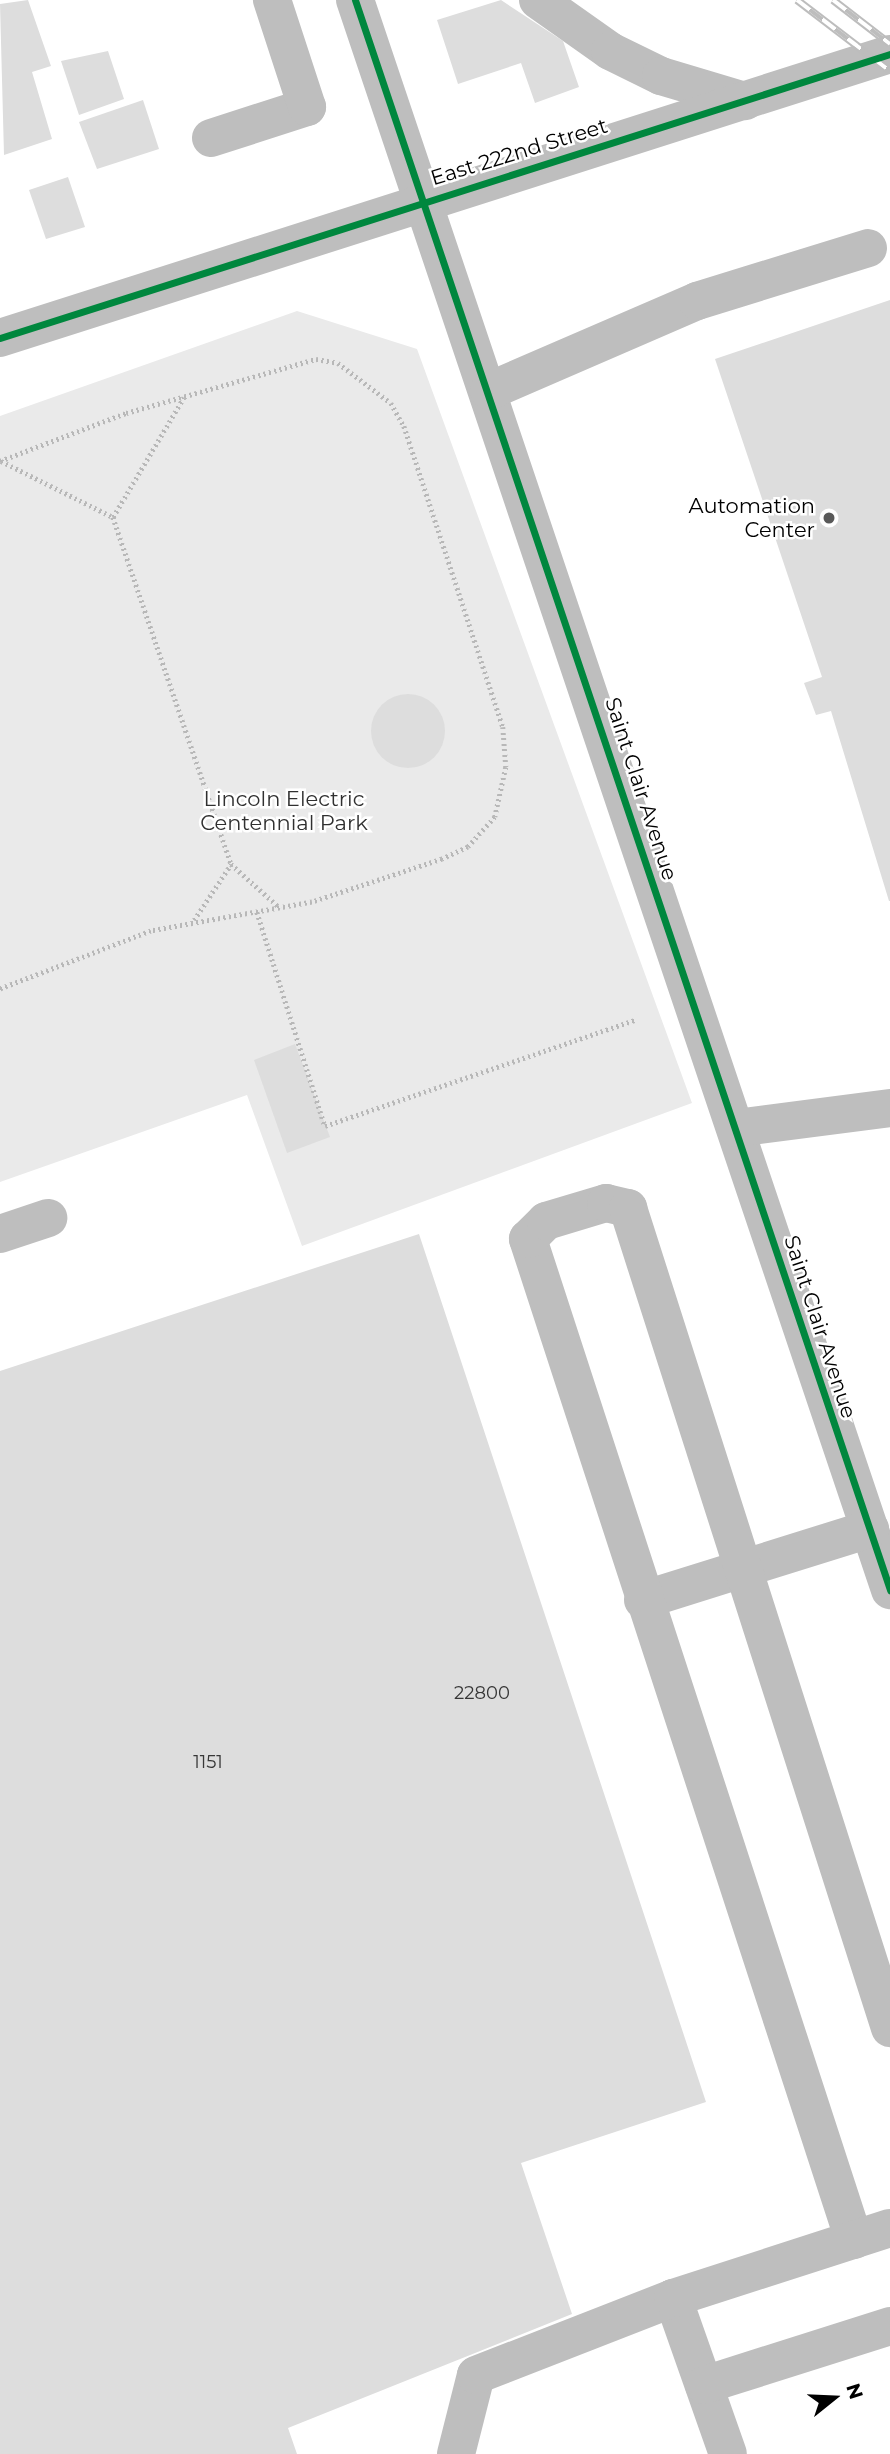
<!DOCTYPE html>
<style>
body{margin:0}
#map{position:relative;width:890px;height:2454px;overflow:hidden;background:#fff;font-family:Montserrat,sans-serif}
div>[style]{position:absolute}
.green>*{inset:0;background:#eaeaea}
.building>*{inset:0;background:#ddd}
.round{border-radius:50%}
.path>*{height:4.5px;margin-top:-2.25px;transform-origin:0;background:repeating-linear-gradient(90deg,#b8b8b8 0 2px,transparent 0 5.5px)}
.minor>*{height:38px;margin:-19px;padding:0 19px;transform-origin:19px;border-radius:19px;background:#bebebe}
.rail>*{height:8px;margin-top:-4px;transform-origin:0;background:repeating-linear-gradient(90deg,#fff 0 16px,#bdbdbd 0 32px);box-sizing:border-box;border-block:2px solid #bdbdbd}
.cycleway>*{height:7px;margin:-3.5px;padding:0 3.5px;transform-origin:3.5px;border-radius:3.5px;background:#00873e}
.dots>*{width:19px;height:19px;translate:-50% -50%;box-sizing:border-box;border:4px solid #fff;border-radius:50%}
span{translate:-50% -50%;white-space:nowrap;text-align:center;line-height:1.15;-webkit-text-stroke:5px #fff;paint-order:stroke}
.number-label{font-size:18px;color:#373737}
.number-label span{-webkit-text-stroke-width:0}
.street-label{font-size:21px;color:#000}
.poi-label{font-size:21px;color:#000}
.right{translate:-100% -50%;text-align:right}
.park-label{font-size:21px;color:#303030}
.north{position:absolute;left:799px;top:2363px;width:70px;height:70px;-webkit-text-stroke:5px #fff;paint-order:stroke;rotate:72deg;font-size:19px;font-weight:700;line-height:28px;text-align:center;color:#000}
.north::after{content:'';display:block;margin:auto;width:24px;height:32px;background:#000;clip-path:polygon(50% 0,100% 100%,50% 72%,0 100%)}
</style>
<div id="map">
<div class="green">
<i style="clip-path:polygon(297px 311px,417px 349px,692px 1103px,302px 1246px,247px 1095px,0 1182px,0 416px)"></i>
</div>
<div class="building">
<i style="clip-path:polygon(28px 0,51px 66px,32px 72px,52px 139px,4px 155px,0 4px)"></i>
<i style="clip-path:polygon(501px 0,563px 41px,579px 87px,535px 103px,521px 63px,458px 84px,437px 20px)"></i>
<i style="clip-path:polygon(108px 51px,124px 99px,79px 115px,61px 61px)"></i>
<i style="clip-path:polygon(143px 100px,159px 149px,97px 169px,79px 122px)"></i>
<i style="clip-path:polygon(68px 177px,85px 227px,46px 239px,29px 190px)"></i>
<i style="clip-path:polygon(890px 300px,890px 901px,889px 901px,831px 711px,816px 715px,804px 683px,822px 677px,715px 359px)"></i>
<i class="round" style="left:371px;top:694px;width:74px;height:74px"></i>
<i style="clip-path:polygon(295px 1044px,330px 1137px,287px 1153px,254px 1060px)"></i>
<i style="clip-path:polygon(419px 1234px,706px 2102px,521px 2163px,572px 2314px,288px 2428px,297px 2454px,0 2454px,0 1371px)"></i>
</div>
<div class="path">
<i style="left:0;top:461px;width:135px;rotate:-20.9deg"></i>
<i style="left:126px;top:413px;width:198px;rotate:-15.9deg"></i>
<i style="left:316px;top:359px;width:22px;rotate:10deg"></i>
<i style="left:338px;top:363px;width:66px;rotate:37deg"></i>
<i style="left:391px;top:403px;width:26px;rotate:61deg"></i>
<i style="left:404px;top:426px;width:317px;rotate:71.8deg"></i>
<i style="left:503px;top:727px;width:40px;rotate:85.7deg"></i>
<i style="left:506px;top:767px;width:51px;rotate:102.4deg"></i>
<i style="left:495px;top:817px;width:40px;rotate:132deg"></i>
<i style="left:468px;top:847px;width:29px;rotate:155deg"></i>
<i style="left:442px;top:859px;width:137px;rotate:161.7deg"></i>
<i style="left:312px;top:902px;width:164px;rotate:169.8deg"></i>
<i style="left:151px;top:931px;width:162px;rotate:159deg"></i>
<i style="left:1px;top:461px;width:125px;rotate:26.6deg"></i>
<i style="left:113px;top:517px;width:139px;rotate:-59.4deg"></i>
<i style="left:113px;top:517px;width:367px;rotate:71.2deg"></i>
<i style="left:257px;top:912px;width:225px;rotate:72.4deg"></i>
<i style="left:325px;top:1126px;width:327px;rotate:-18.9deg"></i>
<i style="left:194px;top:920px;width:67px;rotate:-56.5deg"></i>
<i style="left:231px;top:864px;width:66px;rotate:41.9deg"></i>
</div>
<div class="minor">
<i style="left:355px;top:0;width:1678px;rotate:71.4deg"></i>
<i style="left:538px;top:0;width:88px;rotate:35.3deg"></i>
<i style="left:610px;top:51px;width:57px;rotate:26.1deg"></i>
<i style="left:661px;top:76px;width:88px;rotate:16.6deg"></i>
<i style="left:211px;top:138px;width:101px;rotate:-17.9deg"></i>
<i style="left:307px;top:107px;width:113px;rotate:-108.1deg"></i>
<i style="left:0;top:338px;width:934px;rotate:-17.7deg"></i>
<i style="left:489px;top:391px;width:227px;rotate:-23.4deg"></i>
<i style="left:697px;top:301px;width:179px;rotate:-17.2deg"></i>
<i style="left:736px;top:1128px;width:155px;rotate:-7.4deg"></i>
<i style="left:0;top:1234px;width:51px;rotate:-18.4deg"></i>
<i style="left:643px;top:1600px;width:238px;rotate:-17.4deg"></i>
<i style="left:854px;top:2240px;width:1053px;rotate:-108.04deg"></i>
<i style="left:528px;top:1239px;width:25px;rotate:-45deg"></i>
<i style="left:546px;top:1221px;width:63px;rotate:-16.7deg"></i>
<i style="left:606px;top:1203px;width:23px;rotate:13deg"></i>
<i style="left:628px;top:1208px;width:861px;rotate:72.28deg"></i>
<i style="left:673px;top:2298px;width:165px;rotate:70.6deg"></i>
<i style="left:704px;top:2385px;width:195px;rotate:-17.6deg"></i>
<i style="left:456px;top:2454px;width:81px;rotate:-75.8deg"></i>
<i style="left:476px;top:2375px;width:212px;rotate:-21.3deg"></i>
<i style="left:673px;top:2298px;width:228px;rotate:-17.9deg"></i>
</div>
<div class="rail">
<i style="left:797px;top:0;width:117px;rotate:37.4deg"></i>
<i style="left:833px;top:0;width:72px;rotate:37.7deg"></i>
</div>
<div class="cycleway">
<i style="left:355px;top:0;width:1678px;rotate:71.4deg"></i>
<i style="left:0;top:338px;width:934px;rotate:-17.7deg"></i>
</div>
<div class="dots">
<i style="left:829px;top:518px;background:#595959"></i>
</div>
<div class="number-label">
<span style="left:482px;top:1693px">22800</span>
<span style="left:208px;top:1762px">1151</span>
</div>
<div class="street-label">
<span style="left:519px;top:152px;rotate:-17deg">East 222nd Street</span>
<span style="left:641px;top:789px;rotate:72deg">Saint Clair Avenue</span>
<span style="left:820px;top:1327px;rotate:72deg">Saint Clair Avenue</span>
</div>
<div class="poi-label">
<span class="right" style="left:815px;top:518px">Automation<br>Center</span>
</div>
<div class="park-label">
<span style="left:284px;top:811px">Lincoln Electric<br>Centennial Park</span>
</div>
<div class="north">N</div>
</div>
